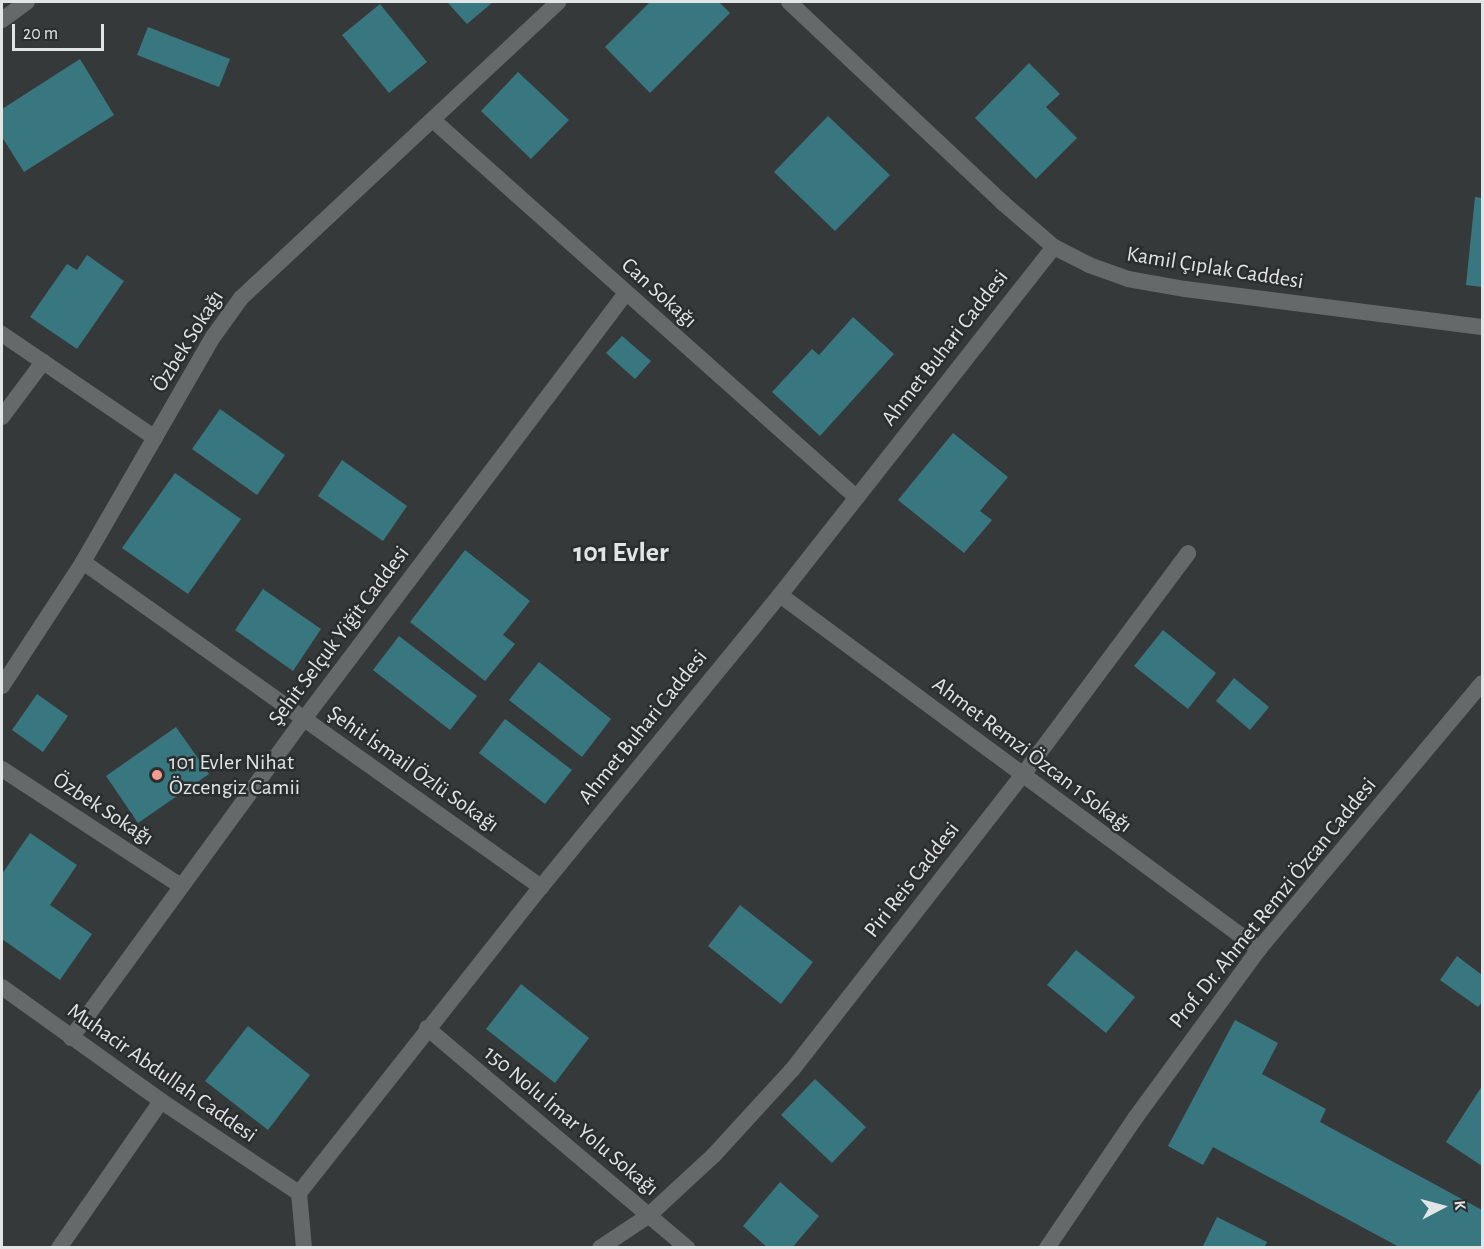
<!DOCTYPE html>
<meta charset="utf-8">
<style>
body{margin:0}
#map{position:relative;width:1484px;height:1249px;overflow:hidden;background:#353939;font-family:"Alegreya Sans",sans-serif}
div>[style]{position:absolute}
.building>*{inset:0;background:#397780}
.minor>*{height:16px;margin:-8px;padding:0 8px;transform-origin:8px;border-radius:8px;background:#65696a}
.tertiary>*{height:16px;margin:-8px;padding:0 8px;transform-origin:8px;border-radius:8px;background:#65696a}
.dots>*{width:16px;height:16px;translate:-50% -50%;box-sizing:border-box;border:3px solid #2b2e2f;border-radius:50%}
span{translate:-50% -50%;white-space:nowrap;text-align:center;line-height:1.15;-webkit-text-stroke:5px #2b2e2f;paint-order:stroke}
.street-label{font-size:22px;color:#e2e5e5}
.poi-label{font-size:22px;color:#e2e5e5}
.left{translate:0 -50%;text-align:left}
.district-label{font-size:28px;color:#e2e5e5;font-weight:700}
.frame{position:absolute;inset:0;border:3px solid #e2e5e5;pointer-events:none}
.north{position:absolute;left:1412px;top:1177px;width:60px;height:60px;-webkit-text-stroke:4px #2b2e2f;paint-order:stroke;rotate:84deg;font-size:16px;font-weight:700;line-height:24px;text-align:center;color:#e2e5e5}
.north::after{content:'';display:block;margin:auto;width:21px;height:27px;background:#e2e5e5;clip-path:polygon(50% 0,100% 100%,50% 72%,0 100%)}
.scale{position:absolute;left:12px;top:24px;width:92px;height:27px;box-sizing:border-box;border:3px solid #e2e5e5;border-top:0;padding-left:8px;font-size:18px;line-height:21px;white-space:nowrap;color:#e2e5e5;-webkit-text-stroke:4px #2b2e2f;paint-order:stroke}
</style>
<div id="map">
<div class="building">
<i style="clip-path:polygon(447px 2px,493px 2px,467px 24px)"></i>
<i style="clip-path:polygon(650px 2px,719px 2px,730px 13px,650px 93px,605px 47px)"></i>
<i style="clip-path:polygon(380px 4px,427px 62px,389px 93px,342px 35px)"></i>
<i style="clip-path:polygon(148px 27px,230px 59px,219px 87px,137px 55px)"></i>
<i style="clip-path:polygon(80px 59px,114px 115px,24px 172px,2px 137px,2px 109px)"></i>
<i style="clip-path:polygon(1029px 63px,1060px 94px,1046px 107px,1077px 138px,1036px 179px,975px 118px)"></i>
<i style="clip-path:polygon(518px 72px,569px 120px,531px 159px,481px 111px)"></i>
<i style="clip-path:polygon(828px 116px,890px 175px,835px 231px,774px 172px)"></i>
<i style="clip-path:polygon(1475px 197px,1482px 198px,1482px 287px,1466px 285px)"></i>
<i style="clip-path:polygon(87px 255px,124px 281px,77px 349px,30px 317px,67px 264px,77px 270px)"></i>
<i style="clip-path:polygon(853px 317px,894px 354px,820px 436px,772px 392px,812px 349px,819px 355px)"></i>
<i style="clip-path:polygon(622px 336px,651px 361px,635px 379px,606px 353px)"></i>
<i style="clip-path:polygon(220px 409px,285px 455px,257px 495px,192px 449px)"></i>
<i style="clip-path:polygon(953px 433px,1008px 477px,980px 511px,992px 520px,964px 553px,898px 500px)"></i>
<i style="clip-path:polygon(342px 460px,407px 506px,383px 541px,318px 496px)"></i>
<i style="clip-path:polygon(175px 473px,241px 519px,188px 594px,122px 548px)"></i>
<i style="clip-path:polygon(465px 550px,530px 601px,503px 635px,515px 644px,485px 681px,410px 622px)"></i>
<i style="clip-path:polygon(263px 589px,321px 629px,293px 671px,235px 630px)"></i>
<i style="clip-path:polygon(1163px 630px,1216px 673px,1188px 709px,1134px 666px)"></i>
<i style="clip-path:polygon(399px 636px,477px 696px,450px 730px,373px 670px)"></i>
<i style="clip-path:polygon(539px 662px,611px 719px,582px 757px,509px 700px)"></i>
<i style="clip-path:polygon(1234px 678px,1269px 707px,1250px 730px,1216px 701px)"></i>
<i style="clip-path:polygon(37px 694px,68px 716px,43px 752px,12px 730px)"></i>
<i style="clip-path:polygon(505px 719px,572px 770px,545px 804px,479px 753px)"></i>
<i style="clip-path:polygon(176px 727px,209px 774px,138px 823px,106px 776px)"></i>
<i style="clip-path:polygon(30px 833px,77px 865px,50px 905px,92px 934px,60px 980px,2px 939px,2px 874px)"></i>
<i style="clip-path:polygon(740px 905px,813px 962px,781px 1004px,708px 946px)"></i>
<i style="clip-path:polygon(1076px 950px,1135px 997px,1106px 1033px,1047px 985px)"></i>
<i style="clip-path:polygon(1457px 956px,1482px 975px,1482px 1002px,1478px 1007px,1440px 980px)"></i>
<i style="clip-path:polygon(521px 984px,589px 1038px,555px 1083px,486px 1029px)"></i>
<i style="clip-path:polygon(1235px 1020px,1278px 1043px,1262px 1074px,1326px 1109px,1320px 1122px,1482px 1210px,1482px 1248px,1401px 1248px,1213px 1147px,1203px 1165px,1168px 1146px)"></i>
<i style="clip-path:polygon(248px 1026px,310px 1075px,268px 1130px,205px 1081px)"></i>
<i style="clip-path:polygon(815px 1079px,866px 1127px,832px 1163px,781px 1115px)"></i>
<i style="clip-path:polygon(1482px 1086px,1482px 1166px,1446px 1142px)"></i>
<i style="clip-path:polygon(780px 1182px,819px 1216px,792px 1248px,768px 1248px,743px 1226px)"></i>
<i style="clip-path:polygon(1217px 1217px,1267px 1242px,1264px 1248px,1202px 1248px)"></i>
</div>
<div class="minor">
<i style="left:434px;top:121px;width:565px;rotate:41.7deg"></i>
<i style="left:2px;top:417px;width:69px;rotate:-53.3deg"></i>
<i style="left:83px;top:562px;width:562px;rotate:35.36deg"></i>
<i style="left:780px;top:595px;width:596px;rotate:36.47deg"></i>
<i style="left:2px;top:686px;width:148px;rotate:-56.8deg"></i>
<i style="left:83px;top:562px;width:260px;rotate:-60deg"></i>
<i style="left:213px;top:337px;width:48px;rotate:-54.3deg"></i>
<i style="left:241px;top:298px;width:434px;rotate:-43deg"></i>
<i style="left:2px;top:769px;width:214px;rotate:33.2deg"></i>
<i style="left:427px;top:1028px;width:341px;rotate:40.2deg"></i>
</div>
<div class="tertiary">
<i style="left:789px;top:2px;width:294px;rotate:43.2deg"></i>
<i style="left:1003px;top:203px;width:67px;rotate:40.8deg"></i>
<i style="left:1054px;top:247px;width:39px;rotate:27deg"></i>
<i style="left:1089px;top:265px;width:41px;rotate:19.7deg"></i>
<i style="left:1128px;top:279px;width:58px;rotate:10deg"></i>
<i style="left:1185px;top:289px;width:299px;rotate:7.3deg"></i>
<i style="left:2px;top:20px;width:31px;rotate:-36deg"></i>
<i style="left:2px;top:334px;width:185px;rotate:34.2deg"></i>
<i style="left:2px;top:987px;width:196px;rotate:35.6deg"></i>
<i style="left:161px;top:1101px;width:166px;rotate:33.7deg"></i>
<i style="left:71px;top:1038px;width:395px;rotate:-53.9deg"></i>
<i style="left:304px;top:719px;width:534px;rotate:-52.92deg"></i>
<i style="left:59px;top:1248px;width:179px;rotate:-55.2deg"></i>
<i style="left:304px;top:1248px;width:55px;rotate:-95.2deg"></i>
<i style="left:299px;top:1193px;width:390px;rotate:-51.7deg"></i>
<i style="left:541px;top:887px;width:377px;rotate:-50.7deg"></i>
<i style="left:780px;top:595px;width:443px;rotate:-51.8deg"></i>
<i style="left:600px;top:1248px;width:58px;rotate:-33.7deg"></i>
<i style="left:648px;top:1216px;width:90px;rotate:-42.7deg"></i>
<i style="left:714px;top:1155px;width:115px;rotate:-47.5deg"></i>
<i style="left:792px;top:1070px;width:373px;rotate:-52deg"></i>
<i style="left:1022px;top:776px;width:278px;rotate:-53.3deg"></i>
<i style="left:1047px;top:1248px;width:158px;rotate:-55.8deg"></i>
<i style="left:1136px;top:1117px;width:208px;rotate:-53.8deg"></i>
<i style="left:1259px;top:949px;width:347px;rotate:-50deg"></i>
</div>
<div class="dots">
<i style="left:157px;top:775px;background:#f59c91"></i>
</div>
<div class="street-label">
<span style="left:1215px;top:268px;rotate:9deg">Kamil Çıplak Caddesi</span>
<span style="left:659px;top:293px;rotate:42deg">Can Sokağı</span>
<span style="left:188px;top:341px;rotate:-58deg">Özbek Sokağı</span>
<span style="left:945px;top:348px;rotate:-52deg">Ahmet Buhari Caddesi</span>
<span style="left:339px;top:636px;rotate:-53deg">Şehit Selçuk Yiğit Caddesi</span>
<span style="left:643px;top:727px;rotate:-51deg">Ahmet Buhari Caddesi</span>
<span style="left:1032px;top:755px;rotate:37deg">Ahmet Remzi Özcan 1 Sokağı</span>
<span style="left:413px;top:769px;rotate:35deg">Şehit İsmail Özlü Sokağı</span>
<span style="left:103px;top:809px;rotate:33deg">Özbek Sokağı</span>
<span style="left:912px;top:880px;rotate:-52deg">Piri Reis Caddesi</span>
<span style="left:1273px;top:903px;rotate:-51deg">Prof. Dr. Ahmet Remzi Özcan Caddesi</span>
<span style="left:162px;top:1073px;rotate:35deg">Muhacir Abdullah Caddesi</span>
<span style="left:571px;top:1121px;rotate:40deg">150 Nolu İmar Yolu Sokağı</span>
</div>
<div class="poi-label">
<span class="left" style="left:169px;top:775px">101 Evler Nihat<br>Özcengiz Camii</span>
</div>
<div class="district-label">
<span style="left:621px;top:553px">101 Evler</span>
</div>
<div class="frame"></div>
<div class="north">K</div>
<div class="scale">20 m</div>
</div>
